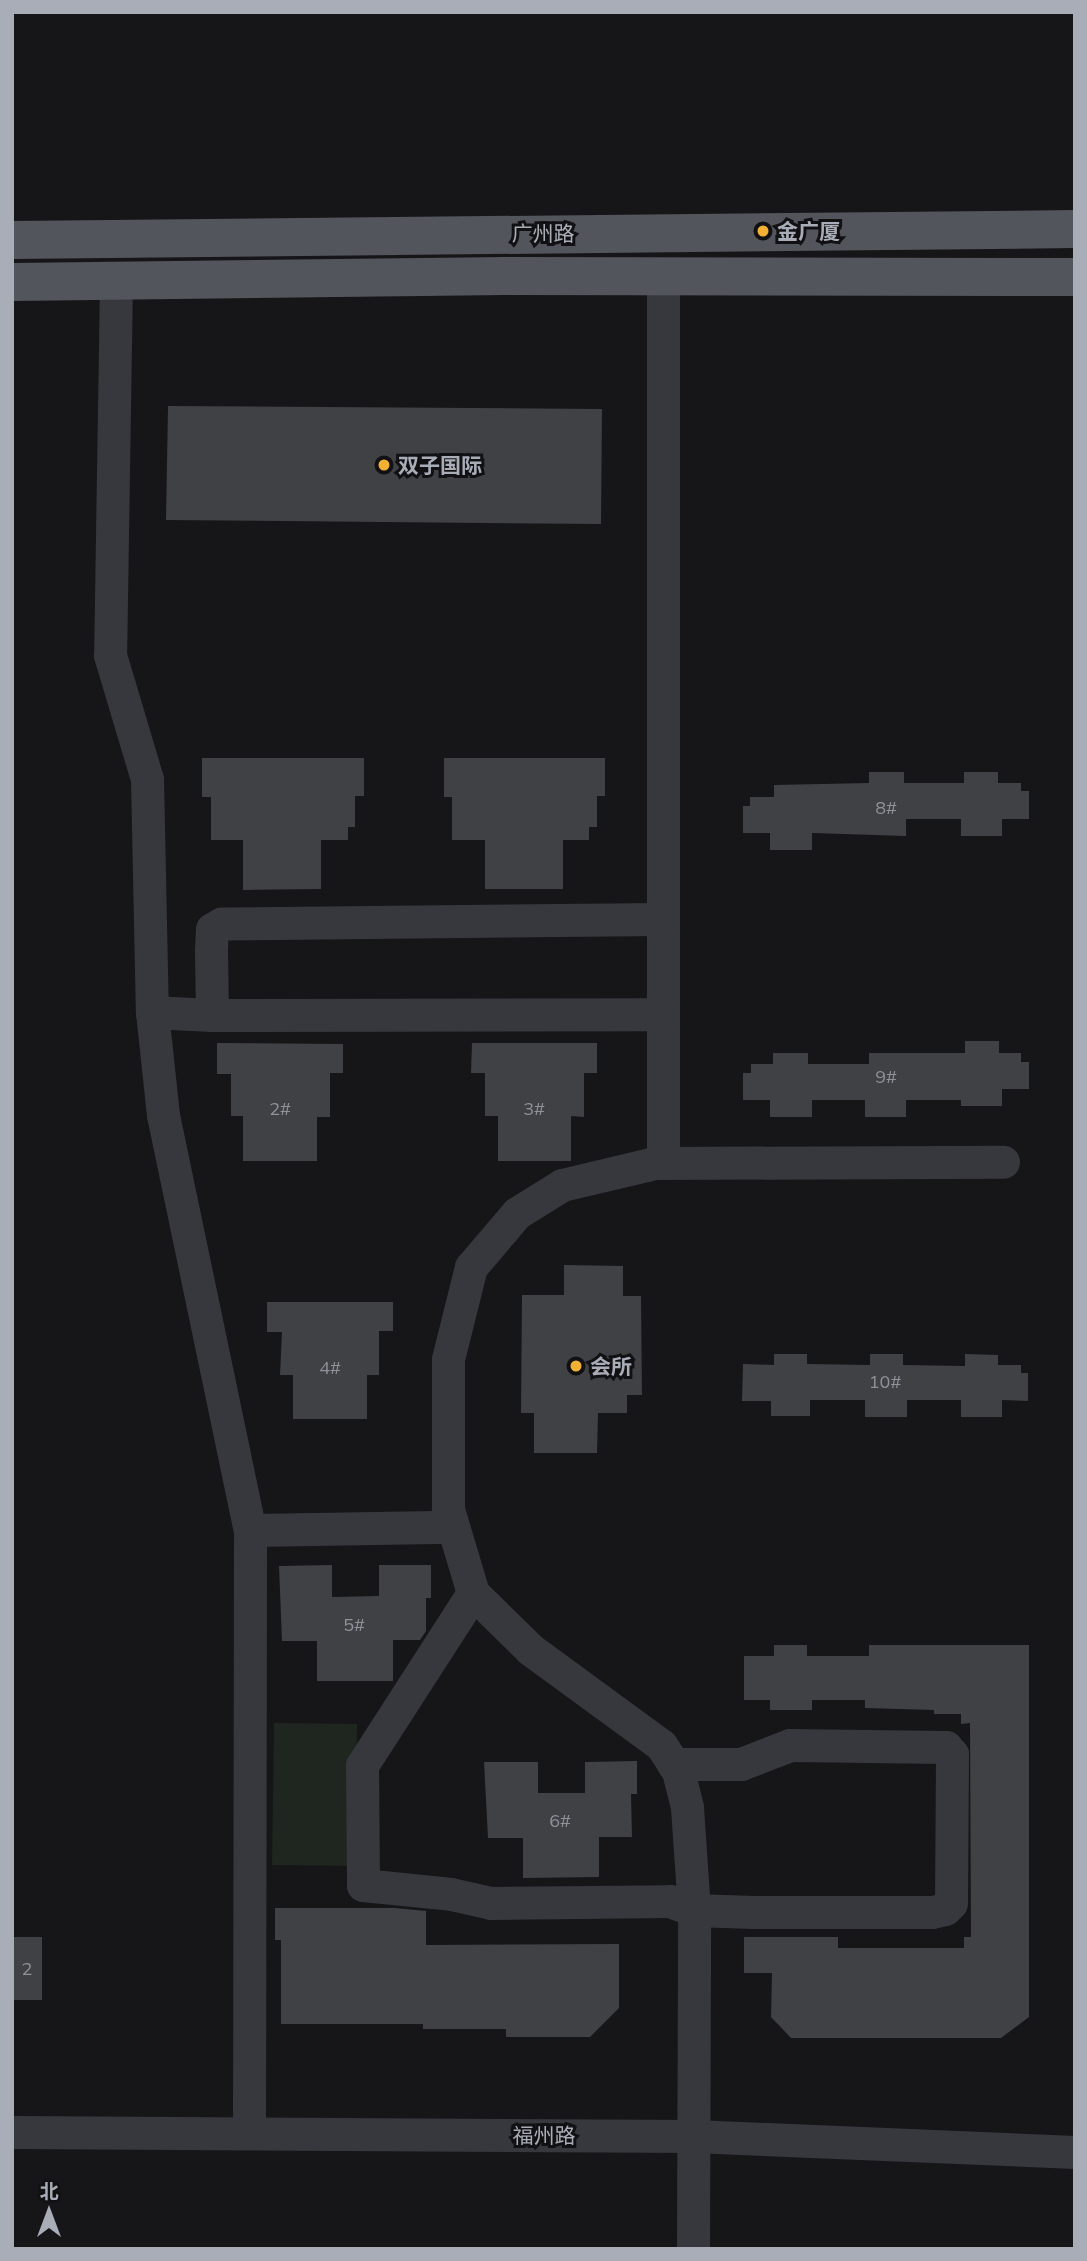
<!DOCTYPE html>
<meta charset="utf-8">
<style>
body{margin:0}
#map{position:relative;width:1087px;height:2261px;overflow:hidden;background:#161618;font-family:Mulish,"Noto Sans SC",sans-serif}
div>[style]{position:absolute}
.green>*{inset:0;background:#1e261f}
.building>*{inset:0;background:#404145}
.minor>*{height:33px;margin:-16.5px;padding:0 16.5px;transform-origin:16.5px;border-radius:16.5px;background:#37383d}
.major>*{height:38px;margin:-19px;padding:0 19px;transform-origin:19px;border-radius:19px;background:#53555c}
.dots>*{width:19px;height:19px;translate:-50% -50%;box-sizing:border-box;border:4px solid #111113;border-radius:50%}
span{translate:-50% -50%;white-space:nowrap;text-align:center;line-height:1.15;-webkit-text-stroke:6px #111113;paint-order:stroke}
.number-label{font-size:18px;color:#8e929b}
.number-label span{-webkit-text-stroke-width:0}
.poi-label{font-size:21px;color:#a8adb8;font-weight:700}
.left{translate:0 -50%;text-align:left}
.street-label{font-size:21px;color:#a8adb8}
.frame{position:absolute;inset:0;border:14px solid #a8adb8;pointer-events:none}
.north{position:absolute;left:14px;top:2177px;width:70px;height:70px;-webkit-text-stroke:5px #111113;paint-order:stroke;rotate:0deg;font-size:19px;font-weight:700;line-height:28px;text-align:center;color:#a8adb8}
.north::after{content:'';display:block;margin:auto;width:24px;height:32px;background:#a8adb8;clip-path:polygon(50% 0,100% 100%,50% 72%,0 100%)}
</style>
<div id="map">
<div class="green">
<i style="clip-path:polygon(274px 1723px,357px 1724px,356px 1866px,272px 1865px)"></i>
</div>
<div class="building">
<i style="clip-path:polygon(168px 406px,602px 409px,601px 524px,166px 520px)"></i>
<i style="clip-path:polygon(202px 758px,364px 758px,364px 796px,355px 796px,355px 827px,348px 827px,348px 840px,321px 840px,321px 889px,243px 890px,243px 840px,211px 840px,211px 797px,202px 797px)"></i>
<i style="clip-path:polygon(444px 758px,605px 758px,605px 796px,597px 796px,597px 827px,589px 827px,589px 840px,563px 840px,563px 889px,485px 889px,485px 840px,452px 840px,452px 797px,444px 797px)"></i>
<i style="clip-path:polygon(869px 772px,904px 772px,904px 783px,964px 783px,964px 772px,998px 772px,998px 783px,1021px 783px,1021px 791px,1029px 791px,1029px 819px,1002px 819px,1002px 836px,961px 836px,961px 819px,906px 819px,906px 836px,812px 833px,812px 850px,770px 850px,770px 833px,743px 833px,743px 806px,750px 806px,750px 797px,774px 797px,774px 785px,869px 783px)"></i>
<i style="clip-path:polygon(965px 1041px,999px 1041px,999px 1053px,1021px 1053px,1021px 1062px,1029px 1062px,1029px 1089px,1002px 1089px,1002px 1106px,961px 1106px,961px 1100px,906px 1100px,906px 1117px,865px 1117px,865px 1100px,812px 1100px,812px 1117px,770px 1117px,770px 1100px,743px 1100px,743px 1073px,751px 1073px,751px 1064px,773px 1064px,773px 1053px,808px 1053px,808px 1064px,869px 1064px,869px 1053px,965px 1053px)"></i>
<i style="clip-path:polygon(217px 1043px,343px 1044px,343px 1073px,330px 1073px,330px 1117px,317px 1117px,317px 1161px,243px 1161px,243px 1116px,231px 1116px,231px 1074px,217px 1074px)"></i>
<i style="clip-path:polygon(472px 1043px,597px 1043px,597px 1073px,584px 1073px,584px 1117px,571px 1116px,571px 1161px,498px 1161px,498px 1116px,485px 1116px,485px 1073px,471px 1073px)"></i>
<i style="clip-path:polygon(564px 1265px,623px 1266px,623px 1296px,641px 1296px,642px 1395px,627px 1395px,627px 1413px,598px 1413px,597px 1453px,534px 1453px,534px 1413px,521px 1413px,522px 1295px,564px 1295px)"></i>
<i style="clip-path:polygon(267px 1302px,393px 1302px,393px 1331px,379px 1331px,379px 1375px,367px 1375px,367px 1419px,293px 1419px,293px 1375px,280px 1375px,282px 1332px,267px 1332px)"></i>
<i style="clip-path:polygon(774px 1354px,807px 1354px,807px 1364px,870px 1365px,870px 1354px,903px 1354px,903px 1365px,965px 1366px,965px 1354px,998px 1355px,998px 1365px,1021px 1365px,1021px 1373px,1028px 1373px,1028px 1401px,1002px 1400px,1002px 1417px,961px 1417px,961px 1400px,907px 1400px,907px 1417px,865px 1417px,865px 1400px,810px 1400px,810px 1416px,771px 1416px,771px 1401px,742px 1401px,743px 1364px,774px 1365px)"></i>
<i style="clip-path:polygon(332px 1565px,332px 1597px,379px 1596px,379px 1565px,431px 1565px,431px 1598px,426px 1598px,426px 1631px,420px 1640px,393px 1640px,393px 1681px,317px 1681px,317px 1641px,282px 1641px,279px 1566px)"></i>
<i style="clip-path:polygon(774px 1645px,807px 1645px,807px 1656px,869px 1656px,869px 1645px,1029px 1645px,1029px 2017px,1001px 2038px,791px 2038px,771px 2017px,772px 1973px,744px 1973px,744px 1937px,838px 1937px,838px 1948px,964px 1948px,964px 1937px,971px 1937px,970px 1723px,961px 1724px,961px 1714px,934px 1714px,934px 1710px,865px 1708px,865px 1700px,812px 1700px,812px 1710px,770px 1710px,770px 1700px,744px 1700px,744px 1656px,774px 1656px)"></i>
<i style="clip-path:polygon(637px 1761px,637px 1794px,631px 1794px,632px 1837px,599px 1837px,599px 1877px,523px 1878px,523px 1838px,488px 1838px,484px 1762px,538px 1762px,538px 1793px,585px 1793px,585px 1762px)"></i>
<i style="clip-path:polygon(275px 1908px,395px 1908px,426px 1911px,426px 1945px,619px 1944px,619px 2008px,590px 2037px,506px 2037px,506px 2029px,423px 2029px,423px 2024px,281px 2024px,281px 1940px,275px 1940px)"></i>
<i style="clip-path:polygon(12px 1937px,42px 1937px,42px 2000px,12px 2000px)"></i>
</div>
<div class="minor">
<i style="left:663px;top:276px;width:886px;rotate:90deg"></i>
<i style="left:116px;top:281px;width:374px;rotate:90.9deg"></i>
<i style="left:110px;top:655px;width:129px;rotate:73.4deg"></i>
<i style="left:147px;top:779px;width:233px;rotate:88.8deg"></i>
<i style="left:152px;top:1012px;width:104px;rotate:83.9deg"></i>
<i style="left:163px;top:1115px;width:424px;rotate:78.2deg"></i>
<i style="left:250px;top:1530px;width:201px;rotate:-0.9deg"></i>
<i style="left:662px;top:919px;width:441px;rotate:179.4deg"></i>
<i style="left:221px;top:924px;width:10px;rotate:151deg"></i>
<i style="left:212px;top:929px;width:22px;rotate:93deg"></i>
<i style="left:211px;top:951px;width:64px;rotate:89.1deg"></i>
<i style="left:212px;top:1015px;width:451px;rotate:-0.1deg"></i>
<i style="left:152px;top:1012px;width:60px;rotate:2.9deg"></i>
<i style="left:473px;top:1593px;width:205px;rotate:122.8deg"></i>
<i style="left:362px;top:1765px;width:120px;rotate:89.5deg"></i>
<i style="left:363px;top:1885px;width:88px;rotate:5.8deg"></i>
<i style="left:451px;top:1894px;width:41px;rotate:12.7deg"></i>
<i style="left:491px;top:1903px;width:179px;rotate:-0.6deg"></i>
<i style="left:670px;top:1901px;width:26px;rotate:21deg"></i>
<i style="left:694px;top:1910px;width:59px;rotate:1.9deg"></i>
<i style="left:753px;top:1912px;width:179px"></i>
<i style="left:932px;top:1912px;width:13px;rotate:-13deg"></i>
<i style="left:945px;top:1909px;width:8px;rotate:-45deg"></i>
<i style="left:951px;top:1903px;width:149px;rotate:-89.6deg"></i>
<i style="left:952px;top:1754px;width:9px;rotate:-131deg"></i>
<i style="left:946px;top:1747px;width:156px;rotate:-179.3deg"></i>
<i style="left:790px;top:1745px;width:53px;rotate:158.8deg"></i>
<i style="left:741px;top:1764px;width:68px;rotate:180deg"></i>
<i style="left:12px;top:2132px;width:681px;rotate:0.34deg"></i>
<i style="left:693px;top:2136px;width:382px;rotate:2.4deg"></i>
<i style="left:249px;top:2133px;width:603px;rotate:-89.9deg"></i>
<i style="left:693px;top:2249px;width:339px;rotate:-89.8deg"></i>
<i style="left:694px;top:1910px;width:103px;rotate:-93.9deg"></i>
<i style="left:687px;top:1807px;width:37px;rotate:-104deg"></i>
<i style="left:678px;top:1771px;width:31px;rotate:-123deg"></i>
<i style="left:661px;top:1745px;width:162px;rotate:-143.8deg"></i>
<i style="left:530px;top:1649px;width:80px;rotate:-135.5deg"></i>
<i style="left:473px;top:1593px;width:88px;rotate:-106.6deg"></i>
<i style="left:448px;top:1509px;width:150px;rotate:-90deg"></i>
<i style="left:448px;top:1359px;width:95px;rotate:-76deg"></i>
<i style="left:471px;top:1267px;width:71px;rotate:-49.6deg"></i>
<i style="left:517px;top:1213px;width:53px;rotate:-31.9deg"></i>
<i style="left:562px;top:1185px;width:96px;rotate:-13.3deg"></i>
<i style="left:655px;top:1163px;width:348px;rotate:-0.2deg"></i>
</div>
<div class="major">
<i style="left:12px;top:240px;width:1063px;rotate:-0.59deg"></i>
<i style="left:12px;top:282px;width:493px;rotate:-0.7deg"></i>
<i style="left:505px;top:276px;width:570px;rotate:0.1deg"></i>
</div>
<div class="dots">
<i style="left:763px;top:231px;background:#f2b134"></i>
<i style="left:384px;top:465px;background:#f2b134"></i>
<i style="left:576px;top:1366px;background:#f2b134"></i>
</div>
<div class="number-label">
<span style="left:886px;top:808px">8#</span>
<span style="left:886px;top:1077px">9#</span>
<span style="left:280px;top:1109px">2#</span>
<span style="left:534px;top:1109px">3#</span>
<span style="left:330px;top:1368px">4#</span>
<span style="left:885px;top:1382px">10#</span>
<span style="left:354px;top:1625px">5#</span>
<span style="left:560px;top:1821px">6#</span>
<span style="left:27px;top:1969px">2</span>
</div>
<div class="poi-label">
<span class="left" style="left:777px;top:231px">金广厦</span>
<span class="left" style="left:398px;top:465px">双子国际</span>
<span class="left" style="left:590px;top:1366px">会所</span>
</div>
<div class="street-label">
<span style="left:543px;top:233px">广州路</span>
<span style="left:544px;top:2135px">福州路</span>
</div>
<div class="frame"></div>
<div class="north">北</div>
</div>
